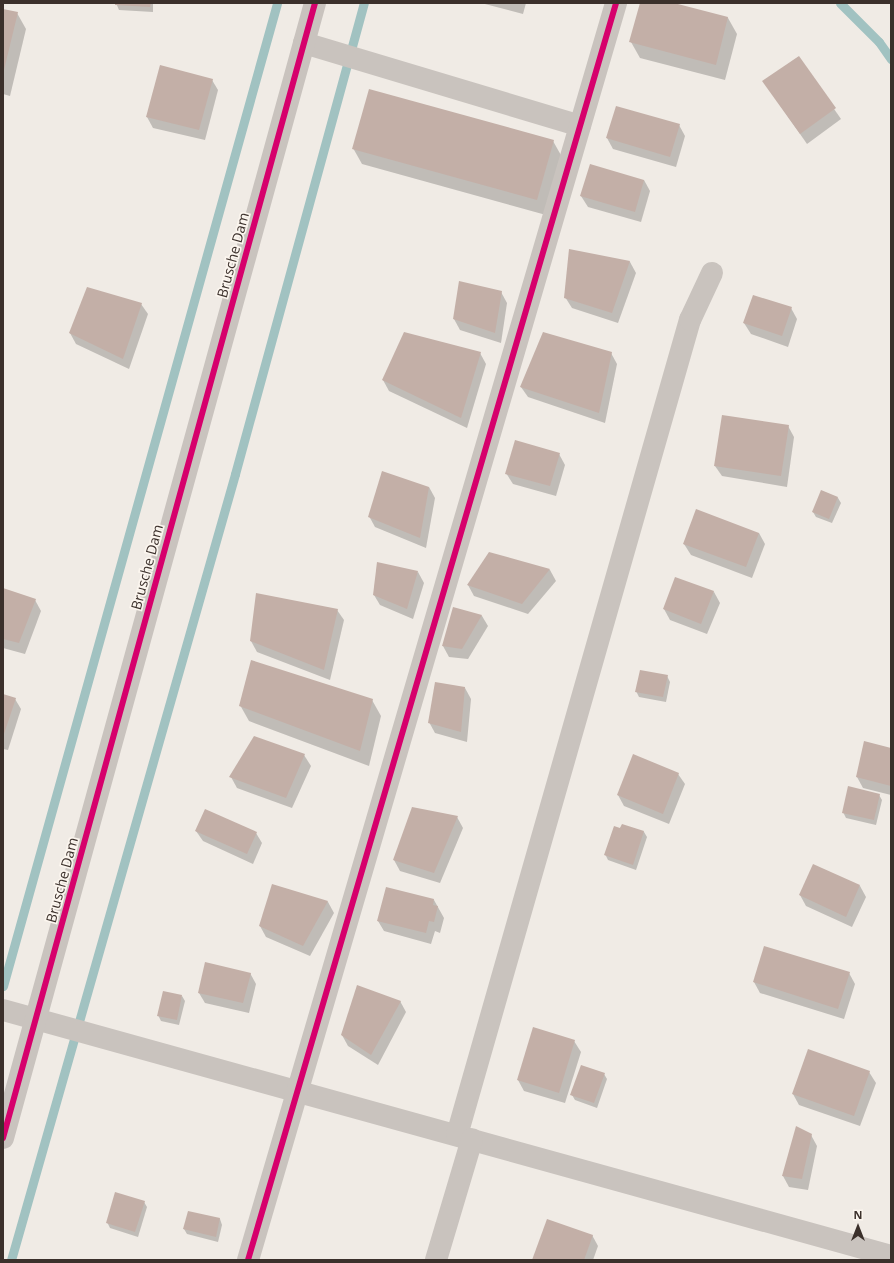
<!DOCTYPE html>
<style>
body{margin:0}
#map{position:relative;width:894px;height:1263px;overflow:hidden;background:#f0ebe5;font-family:"Open Sans",sans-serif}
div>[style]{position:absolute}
.shadow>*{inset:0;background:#0003}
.stream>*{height:9px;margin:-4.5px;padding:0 4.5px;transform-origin:4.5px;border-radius:4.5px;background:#a1c2c1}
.building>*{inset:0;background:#c3afa7}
.minor>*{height:22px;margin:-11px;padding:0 11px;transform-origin:11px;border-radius:11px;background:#c9c3be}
.cycleway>*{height:6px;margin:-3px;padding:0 3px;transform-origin:3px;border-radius:3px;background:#d6006c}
span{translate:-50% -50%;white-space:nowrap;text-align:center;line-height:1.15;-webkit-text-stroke:3.5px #fbf5ee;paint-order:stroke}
.street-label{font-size:14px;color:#3b302b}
.frame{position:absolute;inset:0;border:4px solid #3b302b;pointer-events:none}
.north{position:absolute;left:838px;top:1207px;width:40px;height:40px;-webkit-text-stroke:3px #fbf5ee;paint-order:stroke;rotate:0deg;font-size:11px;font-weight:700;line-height:16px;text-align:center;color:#3b302b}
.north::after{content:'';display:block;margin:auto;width:14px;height:18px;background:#3b302b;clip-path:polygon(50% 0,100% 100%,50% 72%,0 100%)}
</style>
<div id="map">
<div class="shadow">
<i style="clip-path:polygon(116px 3px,153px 3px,153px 12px,119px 10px)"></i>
<i style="clip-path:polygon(481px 3px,526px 3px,523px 14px)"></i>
<i style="clip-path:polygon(641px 3px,670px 3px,728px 18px,737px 34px,725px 80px,640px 58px,631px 42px)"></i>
<i style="clip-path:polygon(3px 10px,17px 13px,26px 29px,10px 96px,3px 94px)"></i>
<i style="clip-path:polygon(798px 57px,841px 119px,807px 144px,764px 82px)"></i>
<i style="clip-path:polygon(212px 80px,218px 90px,205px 140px,153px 128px,147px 117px)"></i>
<i style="clip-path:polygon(679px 125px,685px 136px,676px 167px,613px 149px,607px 138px)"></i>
<i style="clip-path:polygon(553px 141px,562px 157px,546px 215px,362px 164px,353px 148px)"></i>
<i style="clip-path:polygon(644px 180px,650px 191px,641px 222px,588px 207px,581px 196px)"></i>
<i style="clip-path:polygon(570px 250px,630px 262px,636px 273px,618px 323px,572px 308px,565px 297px)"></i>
<i style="clip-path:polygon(501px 292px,507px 303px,501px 343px,460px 330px,454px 319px)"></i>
<i style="clip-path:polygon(141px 304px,148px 314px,129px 369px,76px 344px,70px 333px)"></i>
<i style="clip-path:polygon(791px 308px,797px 319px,788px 347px,751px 334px,744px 323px)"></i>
<i style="clip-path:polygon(480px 353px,486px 364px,467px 428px,389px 391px,383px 380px)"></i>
<i style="clip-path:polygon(611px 353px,617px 364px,605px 423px,528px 397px,521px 387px)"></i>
<i style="clip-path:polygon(788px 426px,794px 437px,787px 487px,722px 476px,715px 466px)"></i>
<i style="clip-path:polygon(559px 454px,565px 465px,556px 496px,513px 484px,506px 473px)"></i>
<i style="clip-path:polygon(429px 487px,435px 498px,426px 548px,375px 527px,369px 516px)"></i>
<i style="clip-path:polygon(822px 491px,838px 498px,841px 503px,832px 523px,816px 517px,813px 512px)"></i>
<i style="clip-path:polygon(759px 533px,765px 544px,752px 578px,691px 555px,684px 544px)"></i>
<i style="clip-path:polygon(489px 553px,550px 570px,556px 581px,528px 614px,474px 596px,468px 585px)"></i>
<i style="clip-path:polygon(418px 572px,424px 583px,413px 619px,380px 605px,374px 595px)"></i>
<i style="clip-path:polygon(3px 589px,35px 600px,41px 611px,25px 654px,3px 648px)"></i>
<i style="clip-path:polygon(714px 592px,720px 603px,707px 634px,670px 620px,664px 609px)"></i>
<i style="clip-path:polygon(454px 608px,482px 616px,488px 626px,468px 659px,449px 657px,443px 646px)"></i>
<i style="clip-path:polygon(337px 610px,344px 620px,330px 680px,257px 652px,251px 641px)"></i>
<i style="clip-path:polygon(667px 676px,670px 682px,666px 702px,639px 697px,636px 691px)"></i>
<i style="clip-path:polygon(465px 688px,471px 699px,467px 742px,435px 733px,429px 722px)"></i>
<i style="clip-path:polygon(3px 695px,15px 699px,21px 709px,8px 750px,3px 749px)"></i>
<i style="clip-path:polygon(372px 700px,381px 716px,369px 766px,249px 721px,240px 705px)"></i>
<i style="clip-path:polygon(865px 742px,891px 749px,891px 795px,863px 788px,857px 777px)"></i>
<i style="clip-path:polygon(304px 755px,311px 766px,292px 808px,237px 788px,231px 777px)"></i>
<i style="clip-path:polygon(678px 774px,685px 784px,669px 824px,624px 806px,618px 795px)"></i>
<i style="clip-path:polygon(879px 795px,882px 800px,876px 825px,846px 818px,843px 812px)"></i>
<i style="clip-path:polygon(457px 817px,463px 828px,440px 883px,400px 871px,394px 860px)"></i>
<i style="clip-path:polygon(622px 825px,644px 832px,647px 837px,636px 870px,608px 860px,605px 854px)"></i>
<i style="clip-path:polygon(196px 831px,256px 833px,262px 843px,253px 864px,203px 841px)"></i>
<i style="clip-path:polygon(273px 885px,328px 902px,334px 913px,310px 956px,266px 937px,260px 926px)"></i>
<i style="clip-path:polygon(860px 886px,866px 897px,852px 927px,806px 906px,800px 895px)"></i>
<i style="clip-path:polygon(434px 900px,444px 918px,440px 933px,435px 931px,431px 944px,384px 931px,378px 921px)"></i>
<i style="clip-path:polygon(250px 973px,256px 984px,249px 1013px,205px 1003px,199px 993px)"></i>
<i style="clip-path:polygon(849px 973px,855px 984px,844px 1019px,760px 993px,754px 982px)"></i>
<i style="clip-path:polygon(182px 996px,185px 1001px,179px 1025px,161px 1021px,158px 1015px)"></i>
<i style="clip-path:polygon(400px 1001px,406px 1012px,378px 1065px,348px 1046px,342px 1035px)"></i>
<i style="clip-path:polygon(574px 1041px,581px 1052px,565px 1103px,524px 1091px,518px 1080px)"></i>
<i style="clip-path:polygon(869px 1072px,876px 1083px,860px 1126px,799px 1105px,793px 1094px)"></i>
<i style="clip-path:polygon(604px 1074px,607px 1079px,597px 1108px,575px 1100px,572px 1095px)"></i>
<i style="clip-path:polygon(811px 1135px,817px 1146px,808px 1190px,789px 1187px,783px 1176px)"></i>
<i style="clip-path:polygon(144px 1202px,147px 1207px,138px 1237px,110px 1228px,107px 1222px)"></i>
<i style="clip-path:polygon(220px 1219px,222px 1225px,218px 1242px,187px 1234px,184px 1229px)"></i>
<i style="clip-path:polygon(592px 1235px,598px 1246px,593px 1260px,533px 1260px)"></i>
</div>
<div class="stream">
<i style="left:840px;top:3px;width:55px;rotate:45deg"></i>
<i style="left:879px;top:42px;width:21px;rotate:55deg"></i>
<i style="left:3px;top:986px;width:1020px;rotate:-74.42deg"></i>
<i style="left:11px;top:1260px;width:817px;rotate:-74.09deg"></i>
<i style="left:235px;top:474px;width:488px;rotate:-74.7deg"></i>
</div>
<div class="building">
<i style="clip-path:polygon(115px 3px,151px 3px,150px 7px,115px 5px)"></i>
<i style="clip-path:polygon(640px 3px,674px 3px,728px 17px,716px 65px,629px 42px)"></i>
<i style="clip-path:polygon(3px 9px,18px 12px,4px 70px,3px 70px)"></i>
<i style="clip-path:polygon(799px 56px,836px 108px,800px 134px,762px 81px)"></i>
<i style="clip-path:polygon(160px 65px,213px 79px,199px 130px,146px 117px)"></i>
<i style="clip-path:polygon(369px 89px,554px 140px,537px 200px,352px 149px)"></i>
<i style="clip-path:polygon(616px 106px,680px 124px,670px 157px,606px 138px)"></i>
<i style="clip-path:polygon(590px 164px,644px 180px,635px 212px,580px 196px)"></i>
<i style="clip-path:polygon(569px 249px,630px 261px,612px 313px,564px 298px)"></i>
<i style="clip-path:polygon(459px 281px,502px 291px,495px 333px,453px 319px)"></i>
<i style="clip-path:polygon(87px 287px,142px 303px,123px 359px,69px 333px)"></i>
<i style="clip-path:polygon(753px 295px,792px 307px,782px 336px,743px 323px)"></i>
<i style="clip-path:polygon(404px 332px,481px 352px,461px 418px,382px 380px)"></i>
<i style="clip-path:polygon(543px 332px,612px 352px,599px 413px,520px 387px)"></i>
<i style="clip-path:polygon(722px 415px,789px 425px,781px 476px,714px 466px)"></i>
<i style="clip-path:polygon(515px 440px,560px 453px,550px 486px,505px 474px)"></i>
<i style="clip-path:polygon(382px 471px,429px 487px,420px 538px,368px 517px)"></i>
<i style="clip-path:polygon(821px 490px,838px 497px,829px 519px,812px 512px)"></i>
<i style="clip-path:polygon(696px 509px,759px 533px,746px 567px,683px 544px)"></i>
<i style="clip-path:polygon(489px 552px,550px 569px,522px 604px,467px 585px)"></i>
<i style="clip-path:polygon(377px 562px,418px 571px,407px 609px,373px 595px)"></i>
<i style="clip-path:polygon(675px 577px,714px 591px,701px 624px,663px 609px)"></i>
<i style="clip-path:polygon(3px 588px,36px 599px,19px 643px,3px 639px)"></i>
<i style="clip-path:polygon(256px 593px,338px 609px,324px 670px,250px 641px)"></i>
<i style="clip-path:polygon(453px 607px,482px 615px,462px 649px,442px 646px)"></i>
<i style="clip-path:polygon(251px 660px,373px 699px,360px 751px,239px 706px)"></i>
<i style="clip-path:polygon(640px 670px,668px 675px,663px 697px,635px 692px)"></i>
<i style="clip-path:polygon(435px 682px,465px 687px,461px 732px,428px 723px)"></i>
<i style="clip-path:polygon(3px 694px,16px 698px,3px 737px)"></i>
<i style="clip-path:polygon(254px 736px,305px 754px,286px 798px,229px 777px)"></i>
<i style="clip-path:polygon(864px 741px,891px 748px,891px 786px,856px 777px)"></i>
<i style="clip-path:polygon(633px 754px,679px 773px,663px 814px,617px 795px)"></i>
<i style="clip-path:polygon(848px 786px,880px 794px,874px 820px,842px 813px)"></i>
<i style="clip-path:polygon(412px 807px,458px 816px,434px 873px,393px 860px)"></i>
<i style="clip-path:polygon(205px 809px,257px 832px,247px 854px,195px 831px)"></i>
<i style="clip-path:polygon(622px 824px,644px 831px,633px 865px,604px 855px,614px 826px,620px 828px)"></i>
<i style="clip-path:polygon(813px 864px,860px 885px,846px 917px,799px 895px)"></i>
<i style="clip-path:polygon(272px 884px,328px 901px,303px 946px,259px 926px)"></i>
<i style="clip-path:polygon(386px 887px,434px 899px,433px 905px,438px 906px,434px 922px,429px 921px,426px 933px,377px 921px)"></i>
<i style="clip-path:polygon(764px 946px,850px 972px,838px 1009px,753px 982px)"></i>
<i style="clip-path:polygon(205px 962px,251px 973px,243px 1003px,198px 993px)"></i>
<i style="clip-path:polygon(357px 985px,401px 1001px,371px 1055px,341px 1035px)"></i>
<i style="clip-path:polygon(163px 991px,182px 995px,177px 1020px,157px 1016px)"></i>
<i style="clip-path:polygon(533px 1027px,575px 1040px,559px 1093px,517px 1080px)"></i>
<i style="clip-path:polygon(808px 1049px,870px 1071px,854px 1116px,792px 1094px)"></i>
<i style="clip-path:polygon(581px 1065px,605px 1073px,594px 1103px,570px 1095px)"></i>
<i style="clip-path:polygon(796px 1126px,812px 1134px,802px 1179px,782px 1176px)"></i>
<i style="clip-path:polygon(115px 1192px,145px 1201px,135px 1232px,106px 1223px)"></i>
<i style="clip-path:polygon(188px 1211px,220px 1218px,216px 1237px,183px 1229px)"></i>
<i style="clip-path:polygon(547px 1219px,593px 1235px,584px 1260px,532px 1260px)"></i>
</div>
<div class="minor">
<i style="left:304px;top:43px;width:288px;rotate:16.7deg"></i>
<i style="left:3px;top:1010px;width:921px;rotate:15.48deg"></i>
<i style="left:457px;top:1135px;width:848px;rotate:-74.05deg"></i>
<i style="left:690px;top:320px;width:52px;rotate:-64.9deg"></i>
<i style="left:3px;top:1138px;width:1177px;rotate:-74.63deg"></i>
<i style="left:248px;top:1260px;width:1310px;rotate:-73.68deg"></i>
<i style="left:436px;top:1260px;width:126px;rotate:-73.4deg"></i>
</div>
<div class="cycleway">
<i style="left:3px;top:1138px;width:1177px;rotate:-74.63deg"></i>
<i style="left:248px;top:1260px;width:1310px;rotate:-73.68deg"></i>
</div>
<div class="street-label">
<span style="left:233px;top:255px;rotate:-75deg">Brusche Dam</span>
<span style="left:147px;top:567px;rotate:-75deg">Brusche Dam</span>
<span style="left:62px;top:880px;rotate:-75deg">Brusche Dam</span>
</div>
<div class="frame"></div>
<div class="north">N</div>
</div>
